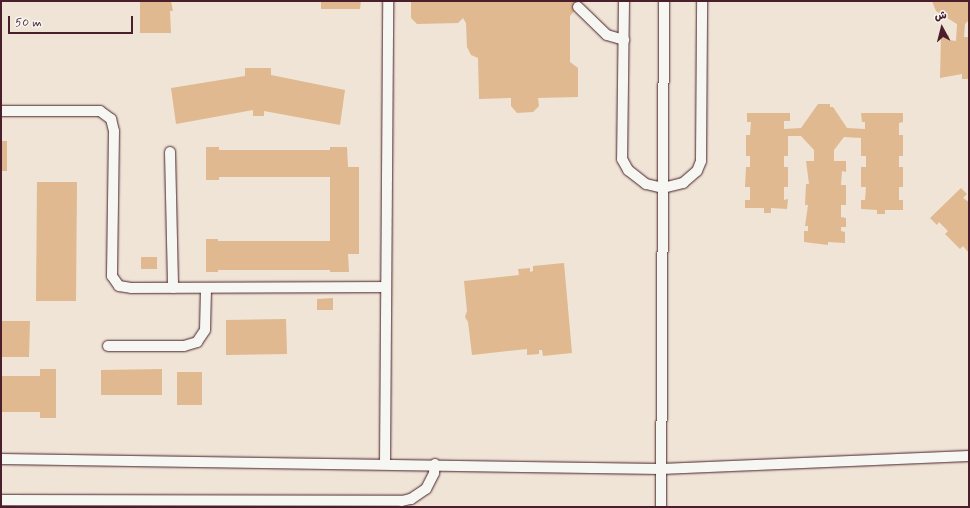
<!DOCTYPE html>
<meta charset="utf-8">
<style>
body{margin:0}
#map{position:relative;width:970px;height:508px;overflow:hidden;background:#f6f6f2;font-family:Mynerve,"Playpen Sans Arabic",sans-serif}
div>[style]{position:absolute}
.built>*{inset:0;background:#efe4d5}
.building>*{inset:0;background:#e0b990}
.roads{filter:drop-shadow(0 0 1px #4a1f2b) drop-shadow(0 0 1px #4a1f2b)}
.lane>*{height:10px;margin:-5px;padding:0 5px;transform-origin:5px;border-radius:5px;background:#f6f6f2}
span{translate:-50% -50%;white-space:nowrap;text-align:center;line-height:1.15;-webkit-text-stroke:3px #f6f6f2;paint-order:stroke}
.frame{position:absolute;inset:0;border:2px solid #4a1f2b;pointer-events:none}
.north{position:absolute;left:922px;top:8px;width:40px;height:40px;-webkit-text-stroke:3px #f6f6f2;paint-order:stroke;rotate:353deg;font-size:11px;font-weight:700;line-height:16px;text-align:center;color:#4a1f2b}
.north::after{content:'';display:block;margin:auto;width:14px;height:18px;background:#4a1f2b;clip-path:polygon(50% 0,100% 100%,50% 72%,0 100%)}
.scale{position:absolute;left:8px;top:16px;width:125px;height:18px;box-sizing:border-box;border:2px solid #4a1f2b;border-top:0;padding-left:5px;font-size:12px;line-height:14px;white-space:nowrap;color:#4a1f2b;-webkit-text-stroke:3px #f6f6f2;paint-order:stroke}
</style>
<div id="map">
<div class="built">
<i style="clip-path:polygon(1px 1px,969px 1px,969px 507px,1px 507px)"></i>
</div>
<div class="building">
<i style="clip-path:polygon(140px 1px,171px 1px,173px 11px,170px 11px,171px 33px,140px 33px)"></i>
<i style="clip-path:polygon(321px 1px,361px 1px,360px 9px,321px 9px)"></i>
<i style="clip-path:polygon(411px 1px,583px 1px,570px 16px,570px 62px,578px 68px,578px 97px,538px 98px,539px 106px,533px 112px,517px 113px,511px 106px,511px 98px,479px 99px,478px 58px,471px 55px,467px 47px,466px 23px,463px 18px,458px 23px,417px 24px,411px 18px)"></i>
<i style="clip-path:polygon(932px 1px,969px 1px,969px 20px,965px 24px,964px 37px,969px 37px,969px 79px,962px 79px,962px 74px,940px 78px,941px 35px,949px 35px,949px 40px,956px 41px,957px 24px,936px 11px)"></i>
<i style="clip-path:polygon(245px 68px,271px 68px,271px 75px,345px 90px,340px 125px,264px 111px,264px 116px,253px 116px,253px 110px,176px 124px,171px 88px,245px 76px)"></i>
<i style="clip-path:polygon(818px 104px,830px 104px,830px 107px,833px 107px,847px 128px,865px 129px,865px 122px,862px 122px,861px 113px,903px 113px,903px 122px,899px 123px,899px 135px,903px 135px,903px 156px,899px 156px,899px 167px,903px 167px,903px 187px,899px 187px,899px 200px,903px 200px,903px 210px,885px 210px,885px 214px,877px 214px,877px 210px,861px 209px,861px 200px,865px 200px,866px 187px,861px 187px,861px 167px,866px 167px,866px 156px,861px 156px,861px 138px,844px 137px,834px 150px,834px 161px,846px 161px,846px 172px,842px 171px,841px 185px,846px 185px,846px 205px,841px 205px,841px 217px,846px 218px,846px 227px,841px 227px,841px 231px,845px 232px,845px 243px,828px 242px,828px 245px,804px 242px,804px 231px,808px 231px,808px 226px,805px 226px,808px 205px,805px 205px,806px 184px,809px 184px,806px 161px,814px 161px,814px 150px,801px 136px,788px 136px,788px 156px,784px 156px,784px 167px,788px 167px,788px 187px,784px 187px,784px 200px,788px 199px,787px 209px,771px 208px,771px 213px,764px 213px,764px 208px,745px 208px,745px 200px,750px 200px,750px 187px,745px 187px,746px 167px,750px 167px,750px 156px,746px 156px,746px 135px,750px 135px,751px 122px,747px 122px,747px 113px,790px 113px,790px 121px,784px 121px,784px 129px,801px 128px)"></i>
<i style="clip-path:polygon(1px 141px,7px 141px,7px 171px,1px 171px)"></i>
<i style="clip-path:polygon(206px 147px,219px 147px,219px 150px,330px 150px,330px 147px,347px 147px,348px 167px,359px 167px,359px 254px,348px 254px,349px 272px,330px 272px,330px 270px,218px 270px,218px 272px,206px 272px,206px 239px,218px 239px,218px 241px,330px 241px,330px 177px,219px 177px,219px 180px,206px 180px)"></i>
<i style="clip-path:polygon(37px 182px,77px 182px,76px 301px,36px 301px)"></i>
<i style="clip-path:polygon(961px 188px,967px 194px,963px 198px,969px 202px,969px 253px,963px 246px,960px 249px,945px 234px,948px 231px,939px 222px,937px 225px,930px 218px)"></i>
<i style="clip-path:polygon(141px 257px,157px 257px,157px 269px,141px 269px)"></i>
<i style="clip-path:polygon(564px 263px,572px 353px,543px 356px,542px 350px,539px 350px,539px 354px,527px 355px,527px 349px,472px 355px,468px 322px,465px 317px,467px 311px,464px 281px,519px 275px,518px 269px,530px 268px,530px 272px,533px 271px,533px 266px)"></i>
<i style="clip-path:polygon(333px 298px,333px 310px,317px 310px,317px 299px)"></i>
<i style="clip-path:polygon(286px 319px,287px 354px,226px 355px,226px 320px)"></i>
<i style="clip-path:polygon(1px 321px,30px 321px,29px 357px,1px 357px)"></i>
<i style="clip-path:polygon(40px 369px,56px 369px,56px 418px,40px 418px,40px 412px,1px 412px,1px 376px,40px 376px)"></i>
<i style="clip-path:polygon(162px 369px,162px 395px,101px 395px,101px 370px)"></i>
<i style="clip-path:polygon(177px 372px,202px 372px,202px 405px,177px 405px)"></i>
</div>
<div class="roads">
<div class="lane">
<i style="left:624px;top:1px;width:158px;rotate:90.7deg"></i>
<i style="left:622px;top:159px;width:13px;rotate:61deg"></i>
<i style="left:628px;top:170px;width:23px;rotate:38deg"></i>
<i style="left:646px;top:184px;width:17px;rotate:13deg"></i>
<i style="left:663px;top:188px;width:21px;rotate:-14deg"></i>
<i style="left:683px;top:183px;width:18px;rotate:-41deg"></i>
<i style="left:697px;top:171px;width:11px;rotate:-68deg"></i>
<i style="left:701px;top:161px;width:160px;rotate:-89.6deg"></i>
<i style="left:578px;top:7px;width:40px;rotate:44deg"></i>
<i style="left:607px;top:35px;width:18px;rotate:16deg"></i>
<i style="left:1px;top:111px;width:99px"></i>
<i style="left:100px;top:111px;width:14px;rotate:36deg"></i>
<i style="left:111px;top:119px;width:12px;rotate:76deg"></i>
<i style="left:114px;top:131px;width:145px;rotate:90.8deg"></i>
<i style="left:112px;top:276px;width:12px;rotate:55deg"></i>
<i style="left:119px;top:286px;width:12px;rotate:9deg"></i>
<i style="left:131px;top:288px;width:255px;rotate:-0.2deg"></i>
<i style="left:170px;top:152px;width:136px;rotate:88.7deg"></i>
<i style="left:108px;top:346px;width:76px"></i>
<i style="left:184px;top:346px;width:14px;rotate:-17deg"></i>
<i style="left:197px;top:342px;width:14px;rotate:-56deg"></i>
<i style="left:205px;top:330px;width:42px;rotate:-88.6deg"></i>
<i style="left:1px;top:459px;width:660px;rotate:0.87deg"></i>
<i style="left:661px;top:469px;width:308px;rotate:-2.4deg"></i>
<i style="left:385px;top:464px;width:463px;rotate:-89.6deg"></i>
<i style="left:1px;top:500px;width:401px;rotate:0.1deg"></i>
<i style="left:402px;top:501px;width:9px;rotate:-13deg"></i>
<i style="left:411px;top:499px;width:18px;rotate:-34deg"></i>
<i style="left:426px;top:489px;width:18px;rotate:-63deg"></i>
<i style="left:434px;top:473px;width:9px;rotate:-84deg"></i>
<i style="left:661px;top:507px;width:506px;rotate:-89.66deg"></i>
</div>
</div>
<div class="frame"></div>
<div class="north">ش</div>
<div class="scale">50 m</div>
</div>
